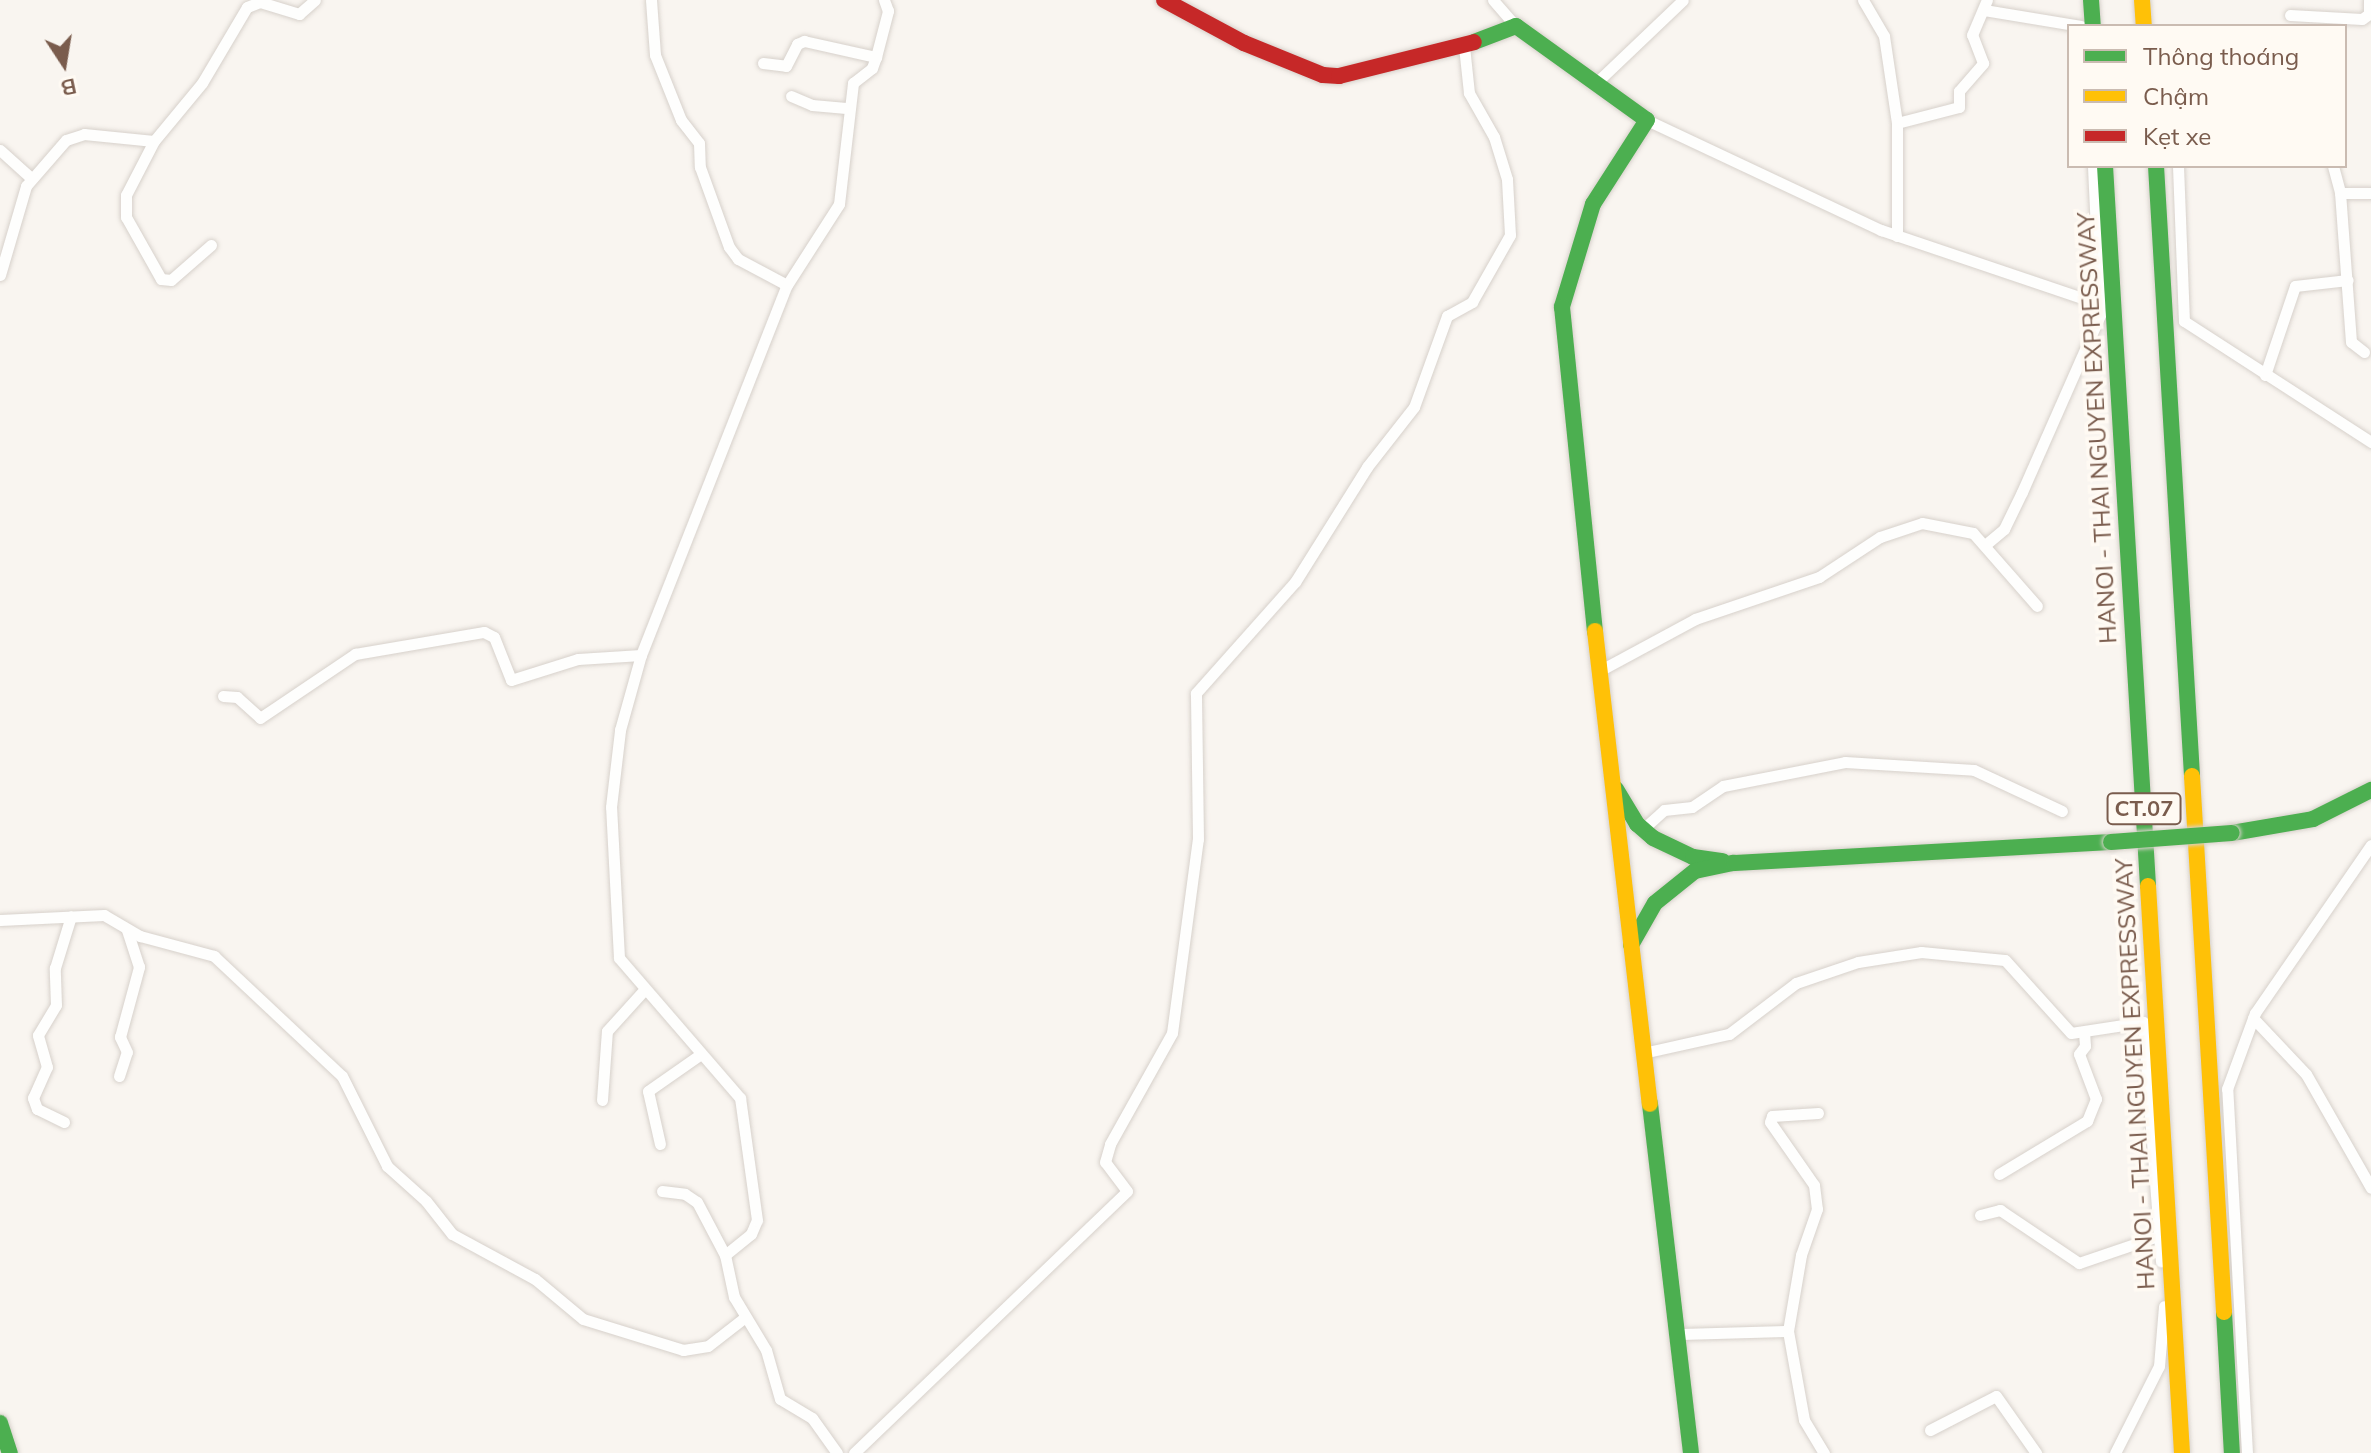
<!DOCTYPE html>
<meta charset="utf-8">
<style>
body{margin:0}
#map{position:relative;width:2371px;height:1453px;overflow:hidden;background:#f9f5f0;font-family:Mulish,sans-serif}
div>[style]{position:absolute}
.roads{filter:drop-shadow(0 0 2px #d7d1cb) drop-shadow(0 0 2px #d7d1cb)}
.street>*{height:11px;margin:-5.5px;padding:0 5.5px;transform-origin:5.5px;border-radius:5.5px;background:#fefefd}
.fast>*{height:16px;margin:-8px;padding:0 8px;transform-origin:8px;border-radius:8px;background:#4caf50}
.slow>*{height:16px;margin:-8px;padding:0 8px;transform-origin:8px;border-radius:8px;background:#ffc107}
.jam>*{height:16px;margin:-8px;padding:0 8px;transform-origin:8px;border-radius:8px;background:#c62828}
.bridges{filter:drop-shadow(0 0 2px #d9d2cb) drop-shadow(0 0 2px #d9d2cb)}
.fast-bridge>*{height:16px;margin:-8px;padding:0 8px;transform-origin:8px;border-radius:8px;background:#4caf50}
span{translate:-50% -50%;white-space:nowrap;text-align:center;line-height:1.15;-webkit-text-stroke:7px #fffaf3;paint-order:stroke}
.shield-label span{padding:2px 6px;background:#fffaf3;border:2px solid;border-radius:6px;-webkit-text-stroke-width:0}
.shield-label{font-size:22px;color:#7a5c4d;font-weight:700}
.street-label{font-size:24px;color:#7a5c4d}
.legend{position:absolute;left:2067px;top:24px;width:280px;height:144px;box-sizing:border-box;background:#fffaf3;border:2px solid #cabbb1;margin:0;padding:10px 14px;list-style:none;font-size:24px;color:#7a5c4d}
.legend li{display:flex;align-items:center;gap:16px;height:40px}
.legend b{width:40px;border:2px solid #cabbb1}
.north{position:absolute;left:24px;top:24px;width:80px;height:80px;-webkit-text-stroke:6px #fffaf3;paint-order:stroke;rotate:168deg;font-size:22px;font-weight:700;line-height:32px;text-align:center;color:#7a5c4d}
.north::after{content:'';display:block;margin:auto;width:28px;height:36px;background:#7a5c4d;clip-path:polygon(50% 0,100% 100%,50% 72%,0 100%)}
</style>
<div id="map">
<div class="roads">
<div class="street">
<i style="left:651px;top:0;width:55px;rotate:85.8deg"></i>
<i style="left:655px;top:55px;width:70px;rotate:68.2deg"></i>
<i style="left:681px;top:120px;width:29px;rotate:52deg"></i>
<i style="left:699px;top:143px;width:24px;rotate:88deg"></i>
<i style="left:700px;top:167px;width:85px;rotate:70.1deg"></i>
<i style="left:729px;top:247px;width:15px;rotate:53deg"></i>
<i style="left:738px;top:259px;width:55px;rotate:28deg"></i>
<i style="left:1493px;top:0;width:35px;rotate:49deg"></i>
<i style="left:1863px;top:0;width:42px;rotate:59.7deg"></i>
<i style="left:1884px;top:36px;width:88px;rotate:81.5deg"></i>
<i style="left:1984px;top:10px;width:98px;rotate:9.4deg"></i>
<i style="left:2290px;top:15px;width:72px;rotate:3.2deg"></i>
<i style="left:2362px;top:19px;width:9px;rotate:-36deg"></i>
<i style="left:2369px;top:14px;width:14px;rotate:-90deg"></i>
<i style="left:763px;top:63px;width:23px;rotate:7deg"></i>
<i style="left:786px;top:66px;width:25px;rotate:-63deg"></i>
<i style="left:797px;top:44px;width:8px;rotate:-23deg"></i>
<i style="left:804px;top:41px;width:74px;rotate:12.5deg"></i>
<i style="left:1598px;top:81px;width:117px;rotate:-43.6deg"></i>
<i style="left:791px;top:96px;width:23px;rotate:23deg"></i>
<i style="left:812px;top:105px;width:37px;rotate:5deg"></i>
<i style="left:1647px;top:120px;width:259px;rotate:25.2deg"></i>
<i style="left:1881px;top:230px;width:231px;rotate:18.7deg"></i>
<i style="left:0;top:150px;width:42px;rotate:42.1deg"></i>
<i style="left:2178px;top:166px;width:155px;rotate:87.8deg"></i>
<i style="left:2184px;top:321px;width:223px;rotate:32.9deg"></i>
<i style="left:2333px;top:166px;width:28px;rotate:75deg"></i>
<i style="left:1897px;top:236px;width:113px;rotate:-90deg"></i>
<i style="left:1897px;top:123px;width:64px;rotate:-14.5deg"></i>
<i style="left:1959px;top:107px;width:16px;rotate:-90deg"></i>
<i style="left:1959px;top:91px;width:37px;rotate:-49deg"></i>
<i style="left:1983px;top:63px;width:30px;rotate:-111deg"></i>
<i style="left:1972px;top:35px;width:38px;rotate:-67deg"></i>
<i style="left:211px;top:245px;width:53px;rotate:138.8deg"></i>
<i style="left:171px;top:280px;width:10px;rotate:-174deg"></i>
<i style="left:161px;top:279px;width:71px;rotate:-119.4deg"></i>
<i style="left:126px;top:217px;width:22px;rotate:-90deg"></i>
<i style="left:126px;top:195px;width:61px;rotate:-62.6deg"></i>
<i style="left:154px;top:141px;width:75px;rotate:-50.4deg"></i>
<i style="left:202px;top:83px;width:88px;rotate:-59.4deg"></i>
<i style="left:247px;top:7px;width:14px;rotate:-21deg"></i>
<i style="left:260px;top:2px;width:41px;rotate:17.1deg"></i>
<i style="left:299px;top:14px;width:21px;rotate:-41deg"></i>
<i style="left:0;top:275px;width:93px;rotate:-73.7deg"></i>
<i style="left:26px;top:186px;width:61px;rotate:-49deg"></i>
<i style="left:66px;top:140px;width:19px;rotate:-18deg"></i>
<i style="left:84px;top:134px;width:70px;rotate:5.7deg"></i>
<i style="left:2364px;top:352px;width:16px;rotate:-142deg"></i>
<i style="left:2351px;top:342px;width:149px;rotate:-94.2deg"></i>
<i style="left:2340px;top:193px;width:31px"></i>
<i style="left:2265px;top:375px;width:94px;rotate:-71.4deg"></i>
<i style="left:2295px;top:286px;width:53px;rotate:-6.5deg"></i>
<i style="left:1985px;top:545px;width:25px;rotate:-40deg"></i>
<i style="left:2004px;top:529px;width:41px;rotate:-64.1deg"></i>
<i style="left:2022px;top:492px;width:193px;rotate:-66.2deg"></i>
<i style="left:2100px;top:315px;width:149px;rotate:-92.7deg"></i>
<i style="left:1599px;top:671px;width:109px;rotate:-28.4deg"></i>
<i style="left:1695px;top:619px;width:131px;rotate:-18.7deg"></i>
<i style="left:1819px;top:577px;width:73px;rotate:-33.3deg"></i>
<i style="left:1880px;top:537px;width:44px;rotate:-18.4deg"></i>
<i style="left:1922px;top:523px;width:52px;rotate:11.1deg"></i>
<i style="left:1973px;top:533px;width:97px;rotate:48.8deg"></i>
<i style="left:223px;top:696px;width:14px;rotate:4deg"></i>
<i style="left:237px;top:697px;width:31px;rotate:42deg"></i>
<i style="left:260px;top:718px;width:115px;rotate:-34deg"></i>
<i style="left:355px;top:654px;width:131px;rotate:-9.7deg"></i>
<i style="left:484px;top:632px;width:11px;rotate:27deg"></i>
<i style="left:494px;top:637px;width:46px;rotate:68.4deg"></i>
<i style="left:511px;top:680px;width:70px;rotate:-17.4deg"></i>
<i style="left:578px;top:659px;width:63px;rotate:-3.6deg"></i>
<i style="left:1643px;top:829px;width:28px;rotate:-42deg"></i>
<i style="left:1664px;top:810px;width:28px;rotate:-6deg"></i>
<i style="left:1692px;top:807px;width:37px;rotate:-34deg"></i>
<i style="left:1723px;top:786px;width:124px;rotate:-11.1deg"></i>
<i style="left:1845px;top:762px;width:129px;rotate:3.5deg"></i>
<i style="left:1974px;top:770px;width:97px;rotate:25deg"></i>
<i style="left:0;top:920px;width:104px;rotate:-2.8deg"></i>
<i style="left:104px;top:915px;width:42px;rotate:30.3deg"></i>
<i style="left:140px;top:936px;width:77px;rotate:15.1deg"></i>
<i style="left:214px;top:956px;width:175px;rotate:43.2deg"></i>
<i style="left:342px;top:1076px;width:101px;rotate:63.4deg"></i>
<i style="left:387px;top:1166px;width:52px;rotate:41.9deg"></i>
<i style="left:426px;top:1201px;width:42px;rotate:51.8deg"></i>
<i style="left:452px;top:1234px;width:94px;rotate:28.5deg"></i>
<i style="left:535px;top:1279px;width:62px;rotate:39.8deg"></i>
<i style="left:583px;top:1319px;width:105px;rotate:17.2deg"></i>
<i style="left:683px;top:1350px;width:25px;rotate:-9deg"></i>
<i style="left:708px;top:1346px;width:46px;rotate:-37.9deg"></i>
<i style="left:2253px;top:1018px;width:77px;rotate:46.6deg"></i>
<i style="left:2306px;top:1074px;width:131px;rotate:60.3deg"></i>
<i style="left:1643px;top:1053px;width:88px;rotate:-12.5deg"></i>
<i style="left:1729px;top:1034px;width:84px;rotate:-37.3deg"></i>
<i style="left:1796px;top:983px;width:65px;rotate:-18.7deg"></i>
<i style="left:1858px;top:962px;width:64px;rotate:-9deg"></i>
<i style="left:1921px;top:952px;width:84px;rotate:5.4deg"></i>
<i style="left:2005px;top:960px;width:98px;rotate:47.9deg"></i>
<i style="left:2071px;top:1033px;width:73px;rotate:-8.7deg"></i>
<i style="left:2143px;top:1022px;width:240px;rotate:85.7deg"></i>
<i style="left:119px;top:1076px;width:25px;rotate:-72deg"></i>
<i style="left:127px;top:1052px;width:17px;rotate:-115deg"></i>
<i style="left:120px;top:1037px;width:73px;rotate:-74.8deg"></i>
<i style="left:139px;top:967px;width:40px;rotate:-108deg"></i>
<i style="left:602px;top:1100px;width:69px;rotate:-85.9deg"></i>
<i style="left:607px;top:1031px;width:55px;rotate:-47.9deg"></i>
<i style="left:1818px;top:1113px;width:46px;rotate:176.3deg"></i>
<i style="left:1772px;top:1116px;width:6px;rotate:108deg"></i>
<i style="left:1770px;top:1122px;width:77px;rotate:55.1deg"></i>
<i style="left:1814px;top:1185px;width:24px;rotate:83deg"></i>
<i style="left:1817px;top:1209px;width:49px;rotate:109.2deg"></i>
<i style="left:1801px;top:1255px;width:77px;rotate:99.7deg"></i>
<i style="left:1788px;top:1331px;width:90px;rotate:79.8deg"></i>
<i style="left:1804px;top:1420px;width:39px;rotate:59deg"></i>
<i style="left:64px;top:1122px;width:30px;rotate:-154deg"></i>
<i style="left:37px;top:1109px;width:12px;rotate:-110deg"></i>
<i style="left:33px;top:1098px;width:34px;rotate:-66deg"></i>
<i style="left:47px;top:1067px;width:33px;rotate:-106deg"></i>
<i style="left:38px;top:1035px;width:35px;rotate:-59deg"></i>
<i style="left:56px;top:1005px;width:37px;rotate:-92deg"></i>
<i style="left:55px;top:968px;width:54px;rotate:-72.9deg"></i>
<i style="left:660px;top:1144px;width:54px;rotate:-102.8deg"></i>
<i style="left:648px;top:1091px;width:65px;rotate:-34.9deg"></i>
<i style="left:1999px;top:1174px;width:103px;rotate:-31.1deg"></i>
<i style="left:2087px;top:1121px;width:24px;rotate:-68deg"></i>
<i style="left:2096px;top:1099px;width:48px;rotate:-110.7deg"></i>
<i style="left:2079px;top:1054px;width:10px;rotate:-53deg"></i>
<i style="left:2085px;top:1046px;width:13px;rotate:-94deg"></i>
<i style="left:662px;top:1191px;width:23px;rotate:7deg"></i>
<i style="left:685px;top:1194px;width:14px;rotate:34deg"></i>
<i style="left:697px;top:1202px;width:60px;rotate:62.2deg"></i>
<i style="left:1980px;top:1215px;width:21px;rotate:-14deg"></i>
<i style="left:2000px;top:1210px;width:95px;rotate:33.9deg"></i>
<i style="left:2079px;top:1263px;width:83px;rotate:-18.9deg"></i>
<i style="left:1678px;top:1334px;width:110px;rotate:-1.6deg"></i>
<i style="left:1930px;top:1430px;width:74px;rotate:-27.3deg"></i>
<i style="left:1996px;top:1396px;width:70px;rotate:54.9deg"></i>
<i style="left:837px;top:1453px;width:43px;rotate:-125.5deg"></i>
<i style="left:812px;top:1418px;width:37px;rotate:-149deg"></i>
<i style="left:780px;top:1399px;width:51px;rotate:-105.9deg"></i>
<i style="left:766px;top:1350px;width:62px;rotate:-121.1deg"></i>
<i style="left:734px;top:1297px;width:43px;rotate:-102.1deg"></i>
<i style="left:725px;top:1255px;width:33px;rotate:-39deg"></i>
<i style="left:751px;top:1234px;width:15px;rotate:-67deg"></i>
<i style="left:757px;top:1220px;width:123px;rotate:-97.9deg"></i>
<i style="left:740px;top:1098px;width:185px;rotate:-130.8deg"></i>
<i style="left:619px;top:958px;width:151px;rotate:-93deg"></i>
<i style="left:611px;top:807px;width:78px;rotate:-83.3deg"></i>
<i style="left:620px;top:730px;width:78px;rotate:-74.4deg"></i>
<i style="left:641px;top:655px;width:398px;rotate:-68.5deg"></i>
<i style="left:787px;top:285px;width:96px;rotate:-57.3deg"></i>
<i style="left:839px;top:204px;width:122px;rotate:-83.4deg"></i>
<i style="left:853px;top:83px;width:24px;rotate:-38deg"></i>
<i style="left:872px;top:68px;width:12px;rotate:-70deg"></i>
<i style="left:876px;top:57px;width:48px;rotate:-75.4deg"></i>
<i style="left:888px;top:11px;width:12px;rotate:-110deg"></i>
<i style="left:854px;top:1453px;width:378px;rotate:-43.8deg"></i>
<i style="left:1127px;top:1191px;width:36px;rotate:-127deg"></i>
<i style="left:1105px;top:1162px;width:19px;rotate:-74deg"></i>
<i style="left:1110px;top:1144px;width:127px;rotate:-60.8deg"></i>
<i style="left:1172px;top:1033px;width:196px;rotate:-82.4deg"></i>
<i style="left:1198px;top:839px;width:146px;rotate:-90.8deg"></i>
<i style="left:1196px;top:693px;width:149px;rotate:-48.3deg"></i>
<i style="left:1295px;top:582px;width:136px;rotate:-57.9deg"></i>
<i style="left:1367px;top:467px;width:76px;rotate:-51.9deg"></i>
<i style="left:1414px;top:407px;width:97px;rotate:-70.1deg"></i>
<i style="left:1447px;top:316px;width:29px;rotate:-29deg"></i>
<i style="left:1472px;top:302px;width:77px;rotate:-60.4deg"></i>
<i style="left:1510px;top:235px;width:56px;rotate:-93.1deg"></i>
<i style="left:1507px;top:179px;width:44px;rotate:-107.2deg"></i>
<i style="left:1494px;top:137px;width:51px;rotate:-119.6deg"></i>
<i style="left:1469px;top:93px;width:47px;rotate:-96.1deg"></i>
<i style="left:2115px;top:1453px;width:97px;rotate:-63.2deg"></i>
<i style="left:2159px;top:1366px;width:60px;rotate:-85.2deg"></i>
<i style="left:2247px;top:1453px;width:365px;rotate:-93.1deg"></i>
<i style="left:2227px;top:1089px;width:81px;rotate:-69.8deg"></i>
<i style="left:2255px;top:1013px;width:204px;rotate:-55.4deg"></i>
</div>
<div class="fast">
<i style="left:2091px;top:0;width:26px;rotate:86deg"></i>
<i style="left:1474px;top:42px;width:45px;rotate:-20.9deg"></i>
<i style="left:1516px;top:26px;width:161px;rotate:35.7deg"></i>
<i style="left:1647px;top:120px;width:100px;rotate:122.7deg"></i>
<i style="left:1593px;top:204px;width:108px;rotate:106.8deg"></i>
<i style="left:1562px;top:307px;width:326px;rotate:84.2deg"></i>
<i style="left:2105px;top:166px;width:721px;rotate:86.58deg"></i>
<i style="left:2156px;top:166px;width:611px;rotate:86.62deg"></i>
<i style="left:1616px;top:789px;width:41px;rotate:59deg"></i>
<i style="left:1637px;top:824px;width:21px;rotate:41deg"></i>
<i style="left:1653px;top:838px;width:44px;rotate:25.4deg"></i>
<i style="left:1693px;top:857px;width:30px;rotate:8deg"></i>
<i style="left:2232px;top:833px;width:82px;rotate:-9.8deg"></i>
<i style="left:2313px;top:819px;width:65px;rotate:-26.6deg"></i>
<i style="left:1631px;top:945px;width:48px;rotate:-60.3deg"></i>
<i style="left:1655px;top:903px;width:51px;rotate:-38.7deg"></i>
<i style="left:1695px;top:871px;width:40px;rotate:-12deg"></i>
<i style="left:1734px;top:863px;width:378px;rotate:-3.2deg"></i>
<i style="left:1650px;top:1104px;width:351px;rotate:83.3deg"></i>
<i style="left:2224px;top:1312px;width:141px;rotate:86.8deg"></i>
<i style="left:0;top:1423px;width:32px;rotate:72deg"></i>
</div>
<div class="slow">
<i style="left:2142px;top:0;width:26px;rotate:86deg"></i>
<i style="left:1595px;top:631px;width:476px;rotate:83.4deg"></i>
<i style="left:2192px;top:776px;width:537px;rotate:86.58deg"></i>
<i style="left:2148px;top:886px;width:568px;rotate:86.57deg"></i>
</div>
<div class="jam">
<i style="left:1164px;top:0;width:91px;rotate:28.3deg"></i>
<i style="left:1244px;top:43px;width:85px;rotate:22.1deg"></i>
<i style="left:1323px;top:75px;width:16px;rotate:4deg"></i>
<i style="left:1339px;top:76px;width:139px;rotate:-14.1deg"></i>
</div>
</div>
<div class="bridges">
<div class="fast-bridge">
<i style="left:2111px;top:842px;width:121px;rotate:-4.3deg"></i>
</div>
</div>
<div class="shield-label">
<span style="left:2144px;top:809px">CT.07</span>
</div>
<div class="street-label">
<span style="left:2097px;top:428px;rotate:-93deg">HANOI - THAI NGUYEN EXPRESSWAY</span>
<span style="left:2135px;top:1074px;rotate:-93deg">HANOI - THAI NGUYEN EXPRESSWAY</span>
</div>
<ul class="legend">
<li><b style="height:10px;background:#4caf50"></b>Thông thoáng</li>
<li><b style="height:10px;background:#ffc107"></b>Chậm</li>
<li><b style="height:10px;background:#c62828"></b>Kẹt xe</li>
</ul>
<div class="north">B</div>
</div>
